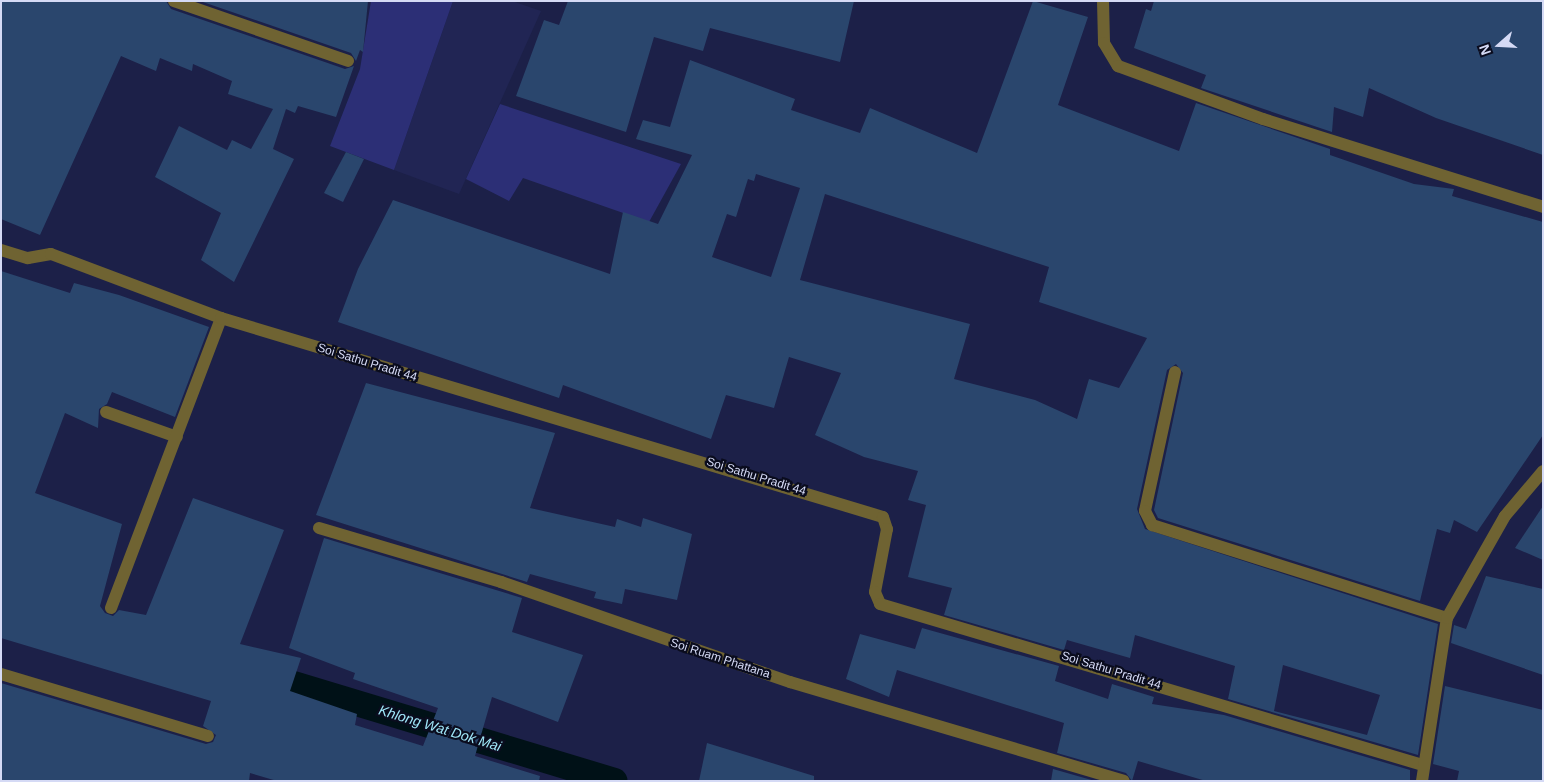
<!DOCTYPE html>
<style>
body{margin:0}
#map{position:relative;width:1544px;height:782px;overflow:hidden;background:#1c2048;font-family:Arial,sans-serif}
div>[style]{position:absolute}
.built>*{inset:0;background:#212554}
.green>*{inset:0;background:#2c2f76}
.canal>*{height:26px;margin:-13px;padding:0 13px;transform-origin:13px;border-radius:13px;background:#001117}
.building>*{inset:0;background:#2a466d}
.lane>*{height:12px;margin:-6px;padding:0 6px;transform-origin:6px;border-radius:6px;background:#6f6332}
.street>*{height:12px;margin:-6px;padding:0 6px;transform-origin:6px;border-radius:6px;background:#6f6332}
span{translate:-50% -50%;white-space:nowrap;text-align:center;line-height:1.15;-webkit-text-stroke:4.5px #0a0c1e;paint-order:stroke}
.street-label{font-size:12px;color:#d5daf5}
.water-label{font-size:14px;color:#a1e8fa;font-style:italic}
.frame{position:absolute;inset:0;border:2px solid #d5daf5;pointer-events:none}
.north{position:absolute;left:1474px;top:20px;width:50px;height:50px;-webkit-text-stroke:4px #0a0c1e;paint-order:stroke;rotate:251deg;font-size:14px;font-weight:700;line-height:20px;text-align:center;color:#d5daf5}
.north::after{content:'';display:block;margin:auto;width:18px;height:22px;background:#d5daf5;clip-path:polygon(50% 0,100% 100%,50% 72%,0 100%)}
</style>
<div id="map">
<div class="built">
<i style="clip-path:polygon(453px 1px,512px 1px,541px 11px,459px 194px,394px 170px)"></i>
</div>
<div class="green">
<i style="clip-path:polygon(371px 1px,453px 1px,394px 170px,330px 146px,360px 69px)"></i>
<i style="clip-path:polygon(500px 104px,681px 164px,649px 222px,523px 178px,509px 201px,466px 179px)"></i>
</div>
<div class="canal">
<i style="left:267px;top:676px;width:363px;rotate:16.8deg"></i>
</div>
<div class="building">
<i style="clip-path:polygon(1px 1px,166px 1px,171px 9px,345px 69px,354px 66px,336px 117px,298px 106px,295px 113px,286px 109px,273px 149px,294px 159px,234px 282px,201px 260px,221px 213px,155px 177px,179px 126px,227px 150px,232px 140px,251px 149px,273px 109px,228px 94px,232px 81px,193px 64px,192px 71px,160px 58px,156px 71px,121px 56px,40px 235px,1px 219px)"></i>
<i style="clip-path:polygon(200px 1px,368px 1px,363px 52px,360px 50px,356px 61px,351px 53px)"></i>
<i style="clip-path:polygon(568px 1px,854px 1px,840px 62px,710px 28px,703px 51px,654px 37px,626px 132px,516px 96px,544px 20px,559px 25px)"></i>
<i style="clip-path:polygon(evenodd,1033px 1px,1088px 17px,1058px 105px,1179px 151px,1196px 103px,1330px 149px,1330px 155px,1414px 184px,1454px 189px,1452px 196px,1543px 222px,1543px 435px,1477px 532px,1454px 520px,1450px 533px,1437px 529px,1420px 601px,1158px 518px,1154px 510px,1183px 373px,1176px 364px,1167px 370px,1137px 509px,1145px 529px,1438px 624px,1418px 755px,1228px 699px,1235px 666px,1135px 635px,1130px 658px,1067px 640px,1064px 650px,944px 615px,952px 588px,908px 577px,926px 505px,908px 500px,918px 471px,864px 457px,815px 435px,841px 373px,789px 357px,774px 408px,726px 395px,711px 439px,563px 385px,559px 398px,338px 322px,358px 269px,393px 200px,610px 274px,623px 212px,658px 224px,692px 155px,636px 139px,643px 120px,670px 127px,690px 60px,795px 99px,791px 110px,860px 133px,870px 108px,977px 153px,1033px 1px,756px 174px,800px 188px,771px 277px,712px 257px,727px 214px,736px 217px,748px 179px,754px 181px,756px 174px,1033px 1px,825px 194px,1049px 267px,1039px 302px,1147px 338px,1119px 388px,1089px 379px,1077px 419px,1035px 400px,954px 379px,970px 324px,800px 280px,825px 194px,1033px 1px,1283px 665px,1380px 695px,1367px 735px,1274px 711px,1283px 665px)"></i>
<i style="clip-path:polygon(1154px 1px,1543px 1px,1543px 155px,1436px 118px,1369px 88px,1363px 117px,1334px 107px,1332px 132px,1201px 88px,1206px 75px,1134px 48px,1146px 9px,1151px 11px)"></i>
<i style="clip-path:polygon(346px 152px,364px 159px,343px 202px,324px 193px)"></i>
<i style="clip-path:polygon(1px 271px,70px 293px,74px 283px,119px 295px,209px 327px,175px 417px,112px 392px,107px 404px,99px 409px,98px 428px,65px 413px,35px 493px,122px 524px,100px 606px,105px 613px,113px 616px,119px 610px,146px 615px,193px 498px,284px 530px,240px 644px,301px 658px,290px 691px,357px 714px,355px 725px,423px 746px,438px 708px,353px 679px,355px 673px,289px 648px,324px 538px,522px 598px,512px 632px,583px 655px,558px 722px,492px 697px,475px 756px,540px 776px,539px 781px,277px 781px,250px 773px,249px 781px,1px 781px,1px 683px,206px 744px,213px 742px,216px 735px,203px 726px,211px 701px,1px 638px)"></i>
<i style="clip-path:polygon(366px 383px,555px 433px,530px 508px,615px 527px,617px 519px,641px 527px,643px 518px,692px 534px,677px 600px,625px 589px,622px 604px,594px 598px,596px 592px,530px 574px,527px 582px,316px 515px)"></i>
<i style="clip-path:polygon(1543px 506px,1543px 560px,1515px 548px)"></i>
<i style="clip-path:polygon(1486px 576px,1543px 589px,1543px 675px,1451px 643px,1454px 625px,1466px 629px)"></i>
<i style="clip-path:polygon(922px 628px,1059px 666px,1055px 681px,1108px 699px,1112px 684px,1154px 697px,1152px 704px,1224px 715px,1410px 770px,1410px 781px,1206px 781px,1138px 761px,1132px 781px,1126px 773px,1057px 753px,1064px 723px,897px 670px,889px 697px,846px 679px,860px 634px,915px 649px)"></i>
<i style="clip-path:polygon(1445px 686px,1543px 710px,1543px 781px,1457px 781px,1459px 771px,1433px 764px)"></i>
<i style="clip-path:polygon(707px 743px,814px 776px,814px 781px,699px 781px)"></i>
<i style="clip-path:polygon(1053px 769px,1095px 781px,1051px 781px)"></i>
</div>
<div class="lane">
<i style="left:106px;top:412px;width:75px;rotate:19.4deg"></i>
<i style="left:111px;top:608px;width:310px;rotate:-69.2deg"></i>
</div>
<div class="street">
<i style="left:174px;top:1px;width:184px;rotate:19deg"></i>
<i style="left:1103px;top:1px;width:42px;rotate:88.6deg"></i>
<i style="left:1104px;top:43px;width:27px;rotate:59deg"></i>
<i style="left:1118px;top:66px;width:154px;rotate:20.1deg"></i>
<i style="left:1263px;top:119px;width:294px;rotate:17.4deg"></i>
<i style="left:1px;top:250px;width:28px;rotate:17deg"></i>
<i style="left:28px;top:258px;width:23px;rotate:-10deg"></i>
<i style="left:51px;top:254px;width:182px;rotate:20.6deg"></i>
<i style="left:221px;top:318px;width:691px;rotate:16.73deg"></i>
<i style="left:883px;top:517px;width:13px;rotate:72deg"></i>
<i style="left:887px;top:529px;width:64px;rotate:100.8deg"></i>
<i style="left:875px;top:592px;width:13px;rotate:67deg"></i>
<i style="left:880px;top:604px;width:566px;rotate:16.52deg"></i>
<i style="left:1175px;top:372px;width:142px;rotate:102.2deg"></i>
<i style="left:1145px;top:511px;width:16px;rotate:63deg"></i>
<i style="left:1152px;top:525px;width:309px;rotate:17.5deg"></i>
<i style="left:319px;top:528px;width:190px;rotate:16.5deg"></i>
<i style="left:501px;top:582px;width:306px;rotate:19.1deg"></i>
<i style="left:790px;top:682px;width:348px;rotate:16.5deg"></i>
<i style="left:1px;top:674px;width:216px;rotate:16.7deg"></i>
<i style="left:1422px;top:781px;width:165px;rotate:-81.3deg"></i>
<i style="left:1447px;top:618px;width:117px;rotate:-60.4deg"></i>
<i style="left:1505px;top:516px;width:59px;rotate:-49.8deg"></i>
</div>
<div class="street-label">
<span style="left:367px;top:363px;rotate:17deg">Soi Sathu Pradit 44</span>
<span style="left:756px;top:477px;rotate:17deg">Soi Sathu Pradit 44</span>
<span style="left:720px;top:659px;rotate:18deg">Soi Ruam Phattana</span>
<span style="left:1111px;top:671px;rotate:17deg">Soi Sathu Pradit 44</span>
</div>
<div class="water-label">
<span style="left:440px;top:728px;rotate:17deg">Khlong Wat Dok Mai</span>
</div>
<div class="frame"></div>
<div class="north">N</div>
</div>
